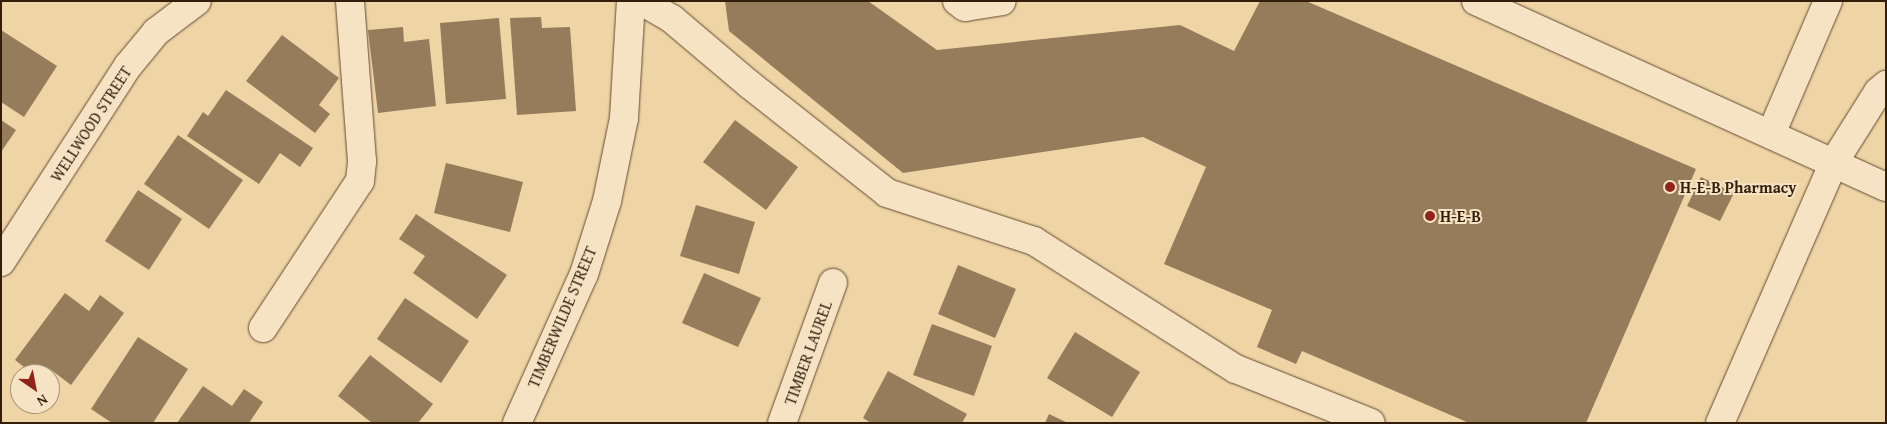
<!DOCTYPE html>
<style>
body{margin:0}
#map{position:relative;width:1887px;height:424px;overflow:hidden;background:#efd4a5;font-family:"Gentium Book Plus",serif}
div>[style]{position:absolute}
.building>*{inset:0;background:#957c5b}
.roads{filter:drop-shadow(0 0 1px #624b32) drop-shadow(0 0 1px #624b32)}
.minor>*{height:28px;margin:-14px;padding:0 14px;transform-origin:14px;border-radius:14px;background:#f5e3c4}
.dots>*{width:14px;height:14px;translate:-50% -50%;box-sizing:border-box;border:2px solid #f5e3c4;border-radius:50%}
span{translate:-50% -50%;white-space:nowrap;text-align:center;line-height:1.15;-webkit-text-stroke:4px #f5e3c4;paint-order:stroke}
.street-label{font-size:16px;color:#331d0b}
.poi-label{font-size:16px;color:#331d0b;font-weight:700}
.left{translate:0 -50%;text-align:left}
.frame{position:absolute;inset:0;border:2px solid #331d0b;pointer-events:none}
.north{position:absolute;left:10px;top:364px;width:50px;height:50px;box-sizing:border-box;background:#f5e3c4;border:1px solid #a7947a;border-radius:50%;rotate:147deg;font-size:14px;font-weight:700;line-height:20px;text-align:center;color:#331d0b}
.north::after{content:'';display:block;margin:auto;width:18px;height:22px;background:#8f2418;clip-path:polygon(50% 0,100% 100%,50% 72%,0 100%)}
</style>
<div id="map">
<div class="building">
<i style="clip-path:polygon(725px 1px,868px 1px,937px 50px,1180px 25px,1234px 51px,1260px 1px,1306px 1px,1696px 169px,1586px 423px,1469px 423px,1302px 351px,1296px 364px,1257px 347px,1272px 310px,1164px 264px,1206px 167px,1143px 137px,903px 173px,729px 31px)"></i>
<i style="clip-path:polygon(541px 17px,542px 28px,570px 27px,576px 111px,517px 115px,510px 18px)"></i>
<i style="clip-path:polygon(499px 18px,506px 99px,446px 104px,440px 23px)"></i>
<i style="clip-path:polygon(403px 27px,404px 42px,429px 39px,436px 106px,378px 113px,368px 30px)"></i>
<i style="clip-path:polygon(1px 30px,57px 66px,24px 117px,1px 102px)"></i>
<i style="clip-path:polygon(282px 35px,339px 78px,319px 105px,330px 114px,315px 133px,246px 81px)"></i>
<i style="clip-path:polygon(226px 90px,313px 148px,300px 167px,280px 153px,259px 184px,187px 136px,203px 112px,208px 116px)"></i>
<i style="clip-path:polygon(1px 120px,16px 130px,1px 152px)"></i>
<i style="clip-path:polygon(735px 120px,798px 167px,766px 210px,703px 162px)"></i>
<i style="clip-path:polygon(178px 135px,243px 180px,209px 229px,144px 184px)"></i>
<i style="clip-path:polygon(446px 163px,523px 182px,510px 232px,434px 213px)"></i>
<i style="clip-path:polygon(1701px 177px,1734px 193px,1720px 221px,1687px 206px)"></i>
<i style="clip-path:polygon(138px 190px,182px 219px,149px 270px,105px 241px)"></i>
<i style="clip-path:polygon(696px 205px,755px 222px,739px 274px,680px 256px)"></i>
<i style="clip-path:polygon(416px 214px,507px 275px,477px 319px,413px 273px,425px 256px,399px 239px)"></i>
<i style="clip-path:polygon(958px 265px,1016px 289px,995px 338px,938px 314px)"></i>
<i style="clip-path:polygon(704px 273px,761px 298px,738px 347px,682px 323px)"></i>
<i style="clip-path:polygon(65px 293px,89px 311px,100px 295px,124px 313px,71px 385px,50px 369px,47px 374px,33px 374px,15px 360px)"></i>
<i style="clip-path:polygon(405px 298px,469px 341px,441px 383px,377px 339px)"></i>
<i style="clip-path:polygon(932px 324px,992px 346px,974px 396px,913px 375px)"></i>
<i style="clip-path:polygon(1075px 332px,1140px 372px,1112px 417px,1047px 378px)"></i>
<i style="clip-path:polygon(138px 337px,188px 369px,153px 423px,112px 423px,91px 409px)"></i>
<i style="clip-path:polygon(370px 355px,433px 404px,418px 423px,372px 423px,338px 396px)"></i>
<i style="clip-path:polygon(888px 371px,967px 414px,962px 423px,871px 423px,863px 418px)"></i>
<i style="clip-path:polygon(203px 386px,232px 406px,244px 389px,263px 402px,249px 423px,177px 423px)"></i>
<i style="clip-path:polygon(1049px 414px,1068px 423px,1045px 423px)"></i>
</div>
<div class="roads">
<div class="minor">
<i style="left:641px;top:1px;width:36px;rotate:30deg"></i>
<i style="left:672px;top:19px;width:102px;rotate:40.2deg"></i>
<i style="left:750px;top:85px;width:174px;rotate:38.2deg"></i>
<i style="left:887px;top:193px;width:155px;rotate:18.1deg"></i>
<i style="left:1034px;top:241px;width:239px;rotate:32.4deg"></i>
<i style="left:1236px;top:369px;width:145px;rotate:21.8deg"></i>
<i style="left:957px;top:1px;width:10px;rotate:37deg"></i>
<i style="left:965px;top:7px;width:37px;rotate:-9deg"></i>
<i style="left:1476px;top:1px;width:450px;rotate:24.4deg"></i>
<i style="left:1771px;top:134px;width:145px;rotate:-66.8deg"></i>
<i style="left:1px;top:262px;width:234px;rotate:-57.1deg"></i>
<i style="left:128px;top:66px;width:44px;rotate:-50.5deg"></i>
<i style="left:156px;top:32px;width:51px;rotate:-37.1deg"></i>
<i style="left:263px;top:328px;width:176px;rotate:-56.6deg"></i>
<i style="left:360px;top:181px;width:20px;rotate:-84deg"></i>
<i style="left:362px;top:161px;width:160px;rotate:-94.3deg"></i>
<i style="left:517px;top:423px;width:163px;rotate:-65.8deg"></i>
<i style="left:584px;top:274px;width:77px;rotate:-72.5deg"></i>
<i style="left:607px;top:201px;width:85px;rotate:-78.4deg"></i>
<i style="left:624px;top:118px;width:117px;rotate:-86.6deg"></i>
<i style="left:782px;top:423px;width:149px;rotate:-70deg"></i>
<i style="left:1720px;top:423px;width:285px;rotate:-66.4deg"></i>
<i style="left:1834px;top:162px;width:83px;rotate:-57.8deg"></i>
<i style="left:1878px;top:92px;width:11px;rotate:-41deg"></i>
</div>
</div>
<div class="dots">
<i style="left:1670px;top:187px;background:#8f2418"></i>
<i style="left:1430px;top:216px;background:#8f2418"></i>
</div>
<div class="street-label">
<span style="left:91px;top:124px;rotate:-57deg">WELLWOOD STREET</span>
<span style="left:562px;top:317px;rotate:-67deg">TIMBERWILDE STREET</span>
<span style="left:808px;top:353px;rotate:-70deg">TIMBER LAUREL</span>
</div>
<div class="poi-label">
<span class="left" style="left:1680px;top:187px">H-E-B Pharmacy</span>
<span class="left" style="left:1440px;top:216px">H-E-B</span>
</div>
<div class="frame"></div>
<div class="north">N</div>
</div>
